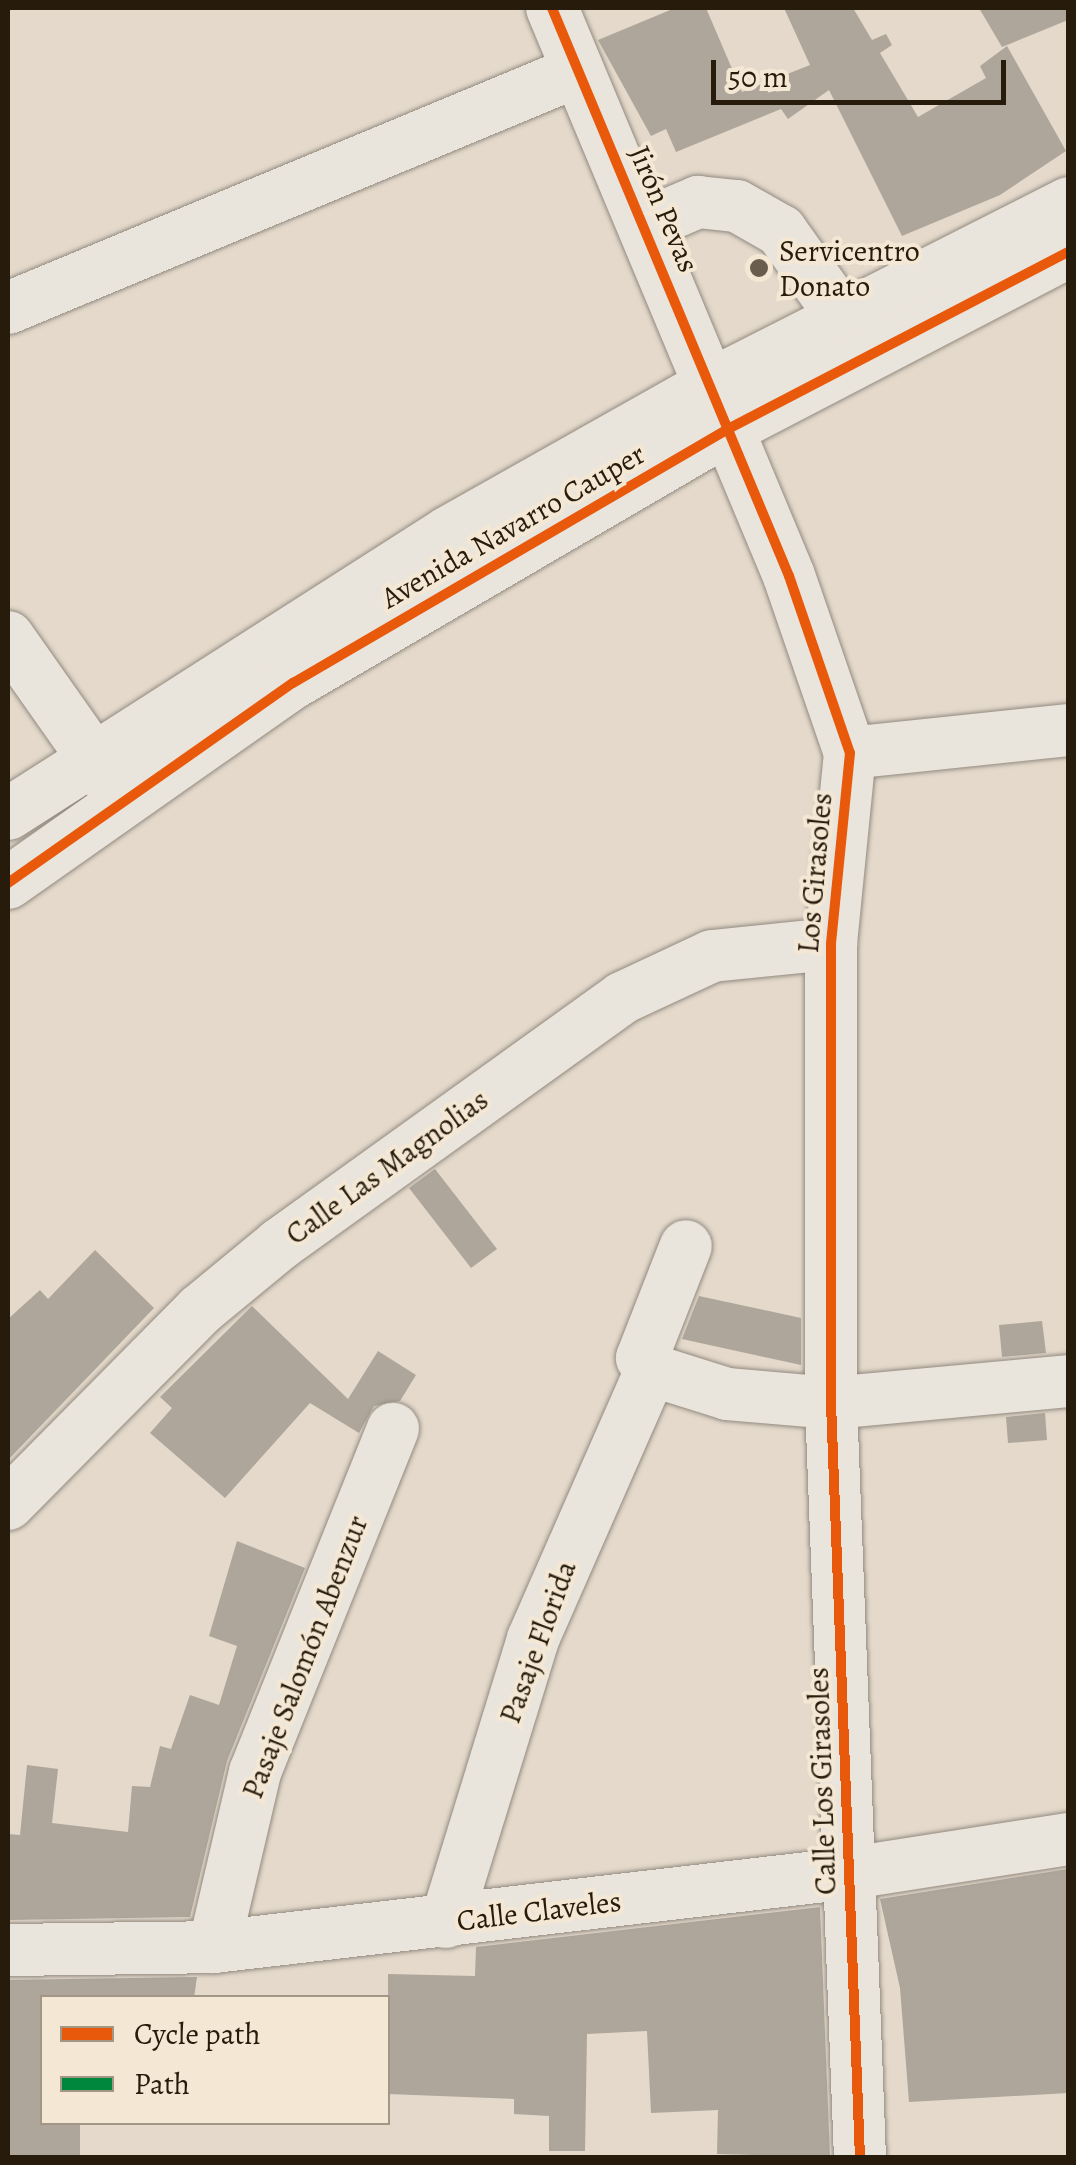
<!DOCTYPE html>
<meta charset="utf-8">
<style>
body{margin:0}
#map{position:relative;width:1076px;height:2165px;overflow:hidden;background:#e4d9ca;font-family:Alegreya,serif}
div>[style]{position:absolute}
.building>*{inset:0;background:#aea69b}
.roads{filter:drop-shadow(0 0 2px #928a80) drop-shadow(0 0 2px #928a80)}
.minor>*{height:52px;margin:-26px;padding:0 26px;transform-origin:26px;border-radius:26px;background:#e9e4dc}
.quiet>*{height:8px;margin-top:-4px;transform-origin:0;background:repeating-linear-gradient(90deg,#00873e 0 15px,transparent 0 23px)}
.cycleway>*{height:10px;margin:-5px;padding:0 5px;transform-origin:5px;border-radius:5px;background:#e8590c}
.dots>*{width:28px;height:28px;translate:-50% -50%;box-sizing:border-box;border:5px solid #f4e8d5;border-radius:50%}
span{translate:-50% -50%;white-space:nowrap;text-align:center;line-height:1.15;-webkit-text-stroke:8px #f4e8d5;paint-order:stroke}
.street-label{font-size:30px;color:#271c0b}
.poi-label{font-size:30px;color:#271c0b}
.left{translate:0 -50%;text-align:left}
.frame{position:absolute;inset:0;border:10px solid #271c0b;pointer-events:none}
.legend{position:absolute;left:40px;top:1995px;width:350px;height:130px;box-sizing:border-box;background:#f4e8d5;border:2px solid #a29684;margin:0;padding:12px 18px;list-style:none;font-size:30px;color:#271c0b}
.legend li{display:flex;align-items:center;gap:20px;height:50px}
.legend b{width:50px;border:2px solid #a29684}
.scale{position:absolute;left:711px;top:60px;width:295px;height:45px;box-sizing:border-box;border:5px solid #271c0b;border-top:0;padding-left:12px;font-size:30px;line-height:35px;white-space:nowrap;color:#271c0b;-webkit-text-stroke:8px #f4e8d5;paint-order:stroke}
</style>
<div id="map">
<div class="building">
<i style="clip-path:polygon(675px 8px,706px 8px,742px 92px,810px 65px,784px 8px,853px 8px,872px 40px,886px 34px,892px 45px,880px 53px,918px 117px,986px 78px,980px 66px,1007px 46px,1066px 151px,1000px 195px,902px 236px,829px 90px,788px 119px,781px 109px,676px 152px,666px 129px,651px 136px,598px 40px)"></i>
<i style="clip-path:polygon(979px 8px,1068px 8px,1068px 20px,1002px 47px)"></i>
<i style="clip-path:polygon(435px 1169px,497px 1249px,471px 1268px,409px 1188px)"></i>
<i style="clip-path:polygon(95px 1250px,154px 1308px,8px 1460px,8px 1319px,40px 1290px,48px 1299px)"></i>
<i style="clip-path:polygon(699px 1296px,801px 1318px,801px 1365px,682px 1339px)"></i>
<i style="clip-path:polygon(252px 1306px,348px 1399px,378px 1351px,416px 1375px,400px 1401px,374px 1406px,359px 1433px,310px 1403px,225px 1498px,150px 1433px,172px 1408px,160px 1397px)"></i>
<i style="clip-path:polygon(1042px 1321px,1046px 1353px,1002px 1357px,999px 1325px)"></i>
<i style="clip-path:polygon(1045px 1413px,1047px 1440px,1008px 1443px,1006px 1417px)"></i>
<i style="clip-path:polygon(237px 1541px,305px 1568px,227px 1761px,190px 1917px,8px 1920px,8px 1834px,20px 1835px,27px 1765px,58px 1769px,52px 1823px,128px 1832px,132px 1786px,150px 1787px,160px 1746px,171px 1749px,190px 1695px,219px 1705px,237px 1646px,209px 1636px)"></i>
<i style="clip-path:polygon(1068px 1869px,1068px 2093px,909px 2102px,900px 1988px,880px 1899px)"></i>
<i style="clip-path:polygon(820px 1907px,830px 2157px,717px 2154px,718px 2110px,651px 2113px,647px 2031px,587px 2034px,585px 2151px,549px 2151px,549px 2116px,514px 2114px,514px 2099px,388px 2094px,388px 1974px,475px 1976px,476px 1947px)"></i>
<i style="clip-path:polygon(197px 1977px,194px 1998px,42px 1998px,42px 2122px,80px 2122px,80px 2158px,8px 2158px,8px 1980px)"></i>
</div>
<div class="roads">
<div class="minor">
<i style="left:552px;top:8px;width:615px;rotate:67.35deg"></i>
<i style="left:789px;top:576px;width:187px;rotate:71deg"></i>
<i style="left:850px;top:753px;width:192px;rotate:95.7deg"></i>
<i style="left:831px;top:944px;width:459px;rotate:90deg"></i>
<i style="left:831px;top:1403px;width:756px;rotate:87.8deg"></i>
<i style="left:644px;top:225px;width:59px;rotate:-23.1deg"></i>
<i style="left:698px;top:202px;width:39px;rotate:6deg"></i>
<i style="left:737px;top:206px;width:51px;rotate:29.6deg"></i>
<i style="left:781px;top:231px;width:107px;rotate:54.5deg"></i>
<i style="left:8px;top:308px;width:617px;rotate:-22.58deg"></i>
<i style="left:8px;top:637px;width:177px;rotate:54.9deg"></i>
<i style="left:850px;top:753px;width:219px;rotate:-6deg"></i>
<i style="left:8px;top:814px;width:523px;rotate:-32.6deg"></i>
<i style="left:449px;top:532px;width:300px;rotate:-29.4deg"></i>
<i style="left:710px;top:385px;width:402px;rotate:-26.9deg"></i>
<i style="left:8px;top:883px;width:348px;rotate:-35.1deg"></i>
<i style="left:293px;top:683px;width:504px;rotate:-30.28deg"></i>
<i style="left:728px;top:429px;width:383px;rotate:-27.5deg"></i>
<i style="left:651px;top:1370px;width:80px;rotate:17.5deg"></i>
<i style="left:727px;top:1394px;width:104px;rotate:4.9deg"></i>
<i style="left:831px;top:1403px;width:238px;rotate:-5.3deg"></i>
<i style="left:651px;top:1370px;width:15px;rotate:-127deg"></i>
<i style="left:642px;top:1358px;width:120px;rotate:-68.6deg"></i>
<i style="left:8px;top:1504px;width:273px;rotate:-45.3deg"></i>
<i style="left:200px;top:1310px;width:104px;rotate:-39.5deg"></i>
<i style="left:280px;top:1244px;width:421px;rotate:-35.7deg"></i>
<i style="left:622px;top:998px;width:99px;rotate:-25deg"></i>
<i style="left:712px;top:956px;width:120px;rotate:-5.8deg"></i>
<i style="left:446px;top:1922px;width:296px;rotate:-72.9deg"></i>
<i style="left:533px;top:1639px;width:294px;rotate:-66.3deg"></i>
<i style="left:214px;top:1947px;width:180px;rotate:-76.8deg"></i>
<i style="left:255px;top:1772px;width:370px;rotate:-68.1deg"></i>
<i style="left:8px;top:1950px;width:206px;rotate:-0.8deg"></i>
<i style="left:214px;top:1947px;width:641px;rotate:-6.63deg"></i>
<i style="left:851px;top:1873px;width:220px;rotate:-8.9deg"></i>
</div>
</div>
<div class="quiet">
<i style="left:1067px;top:2089px;width:1px"></i>
</div>
<div class="cycleway">
<i style="left:552px;top:8px;width:615px;rotate:67.35deg"></i>
<i style="left:789px;top:576px;width:187px;rotate:71deg"></i>
<i style="left:850px;top:753px;width:192px;rotate:95.7deg"></i>
<i style="left:831px;top:944px;width:459px;rotate:90deg"></i>
<i style="left:831px;top:1403px;width:756px;rotate:87.8deg"></i>
<i style="left:8px;top:883px;width:348px;rotate:-35.1deg"></i>
<i style="left:293px;top:683px;width:504px;rotate:-30.28deg"></i>
<i style="left:728px;top:429px;width:383px;rotate:-27.5deg"></i>
</div>
<div class="dots">
<i style="left:759px;top:268px;background:#695e4e"></i>
</div>
<div class="street-label">
<span style="left:664px;top:209px;rotate:67deg">Jirón Pevas</span>
<span style="left:513px;top:526px;rotate:-30deg">Avenida Navarro Cauper</span>
<span style="left:815px;top:873px;rotate:-85deg">Los Girasoles</span>
<span style="left:387px;top:1167px;rotate:-36deg">Calle Las Magnolias</span>
<span style="left:538px;top:1642px;rotate:-70deg">Pasaje Florida</span>
<span style="left:305px;top:1657px;rotate:-69deg">Pasaje Salomón Abenzur</span>
<span style="left:822px;top:1781px;rotate:-92deg">Calle Los Girasoles</span>
<span style="left:539px;top:1911px;rotate:-7deg">Calle Claveles</span>
</div>
<div class="poi-label">
<span class="left" style="left:779px;top:268px">Servicentro<br>Donato</span>
</div>
<div class="frame"></div>
<ul class="legend">
<li><b style="height:12px;background:#e8590c"></b>Cycle path</li>
<li><b style="height:12px;background:#00873e"></b>Path</li>
</ul>
<div class="scale">50 m</div>
</div>
